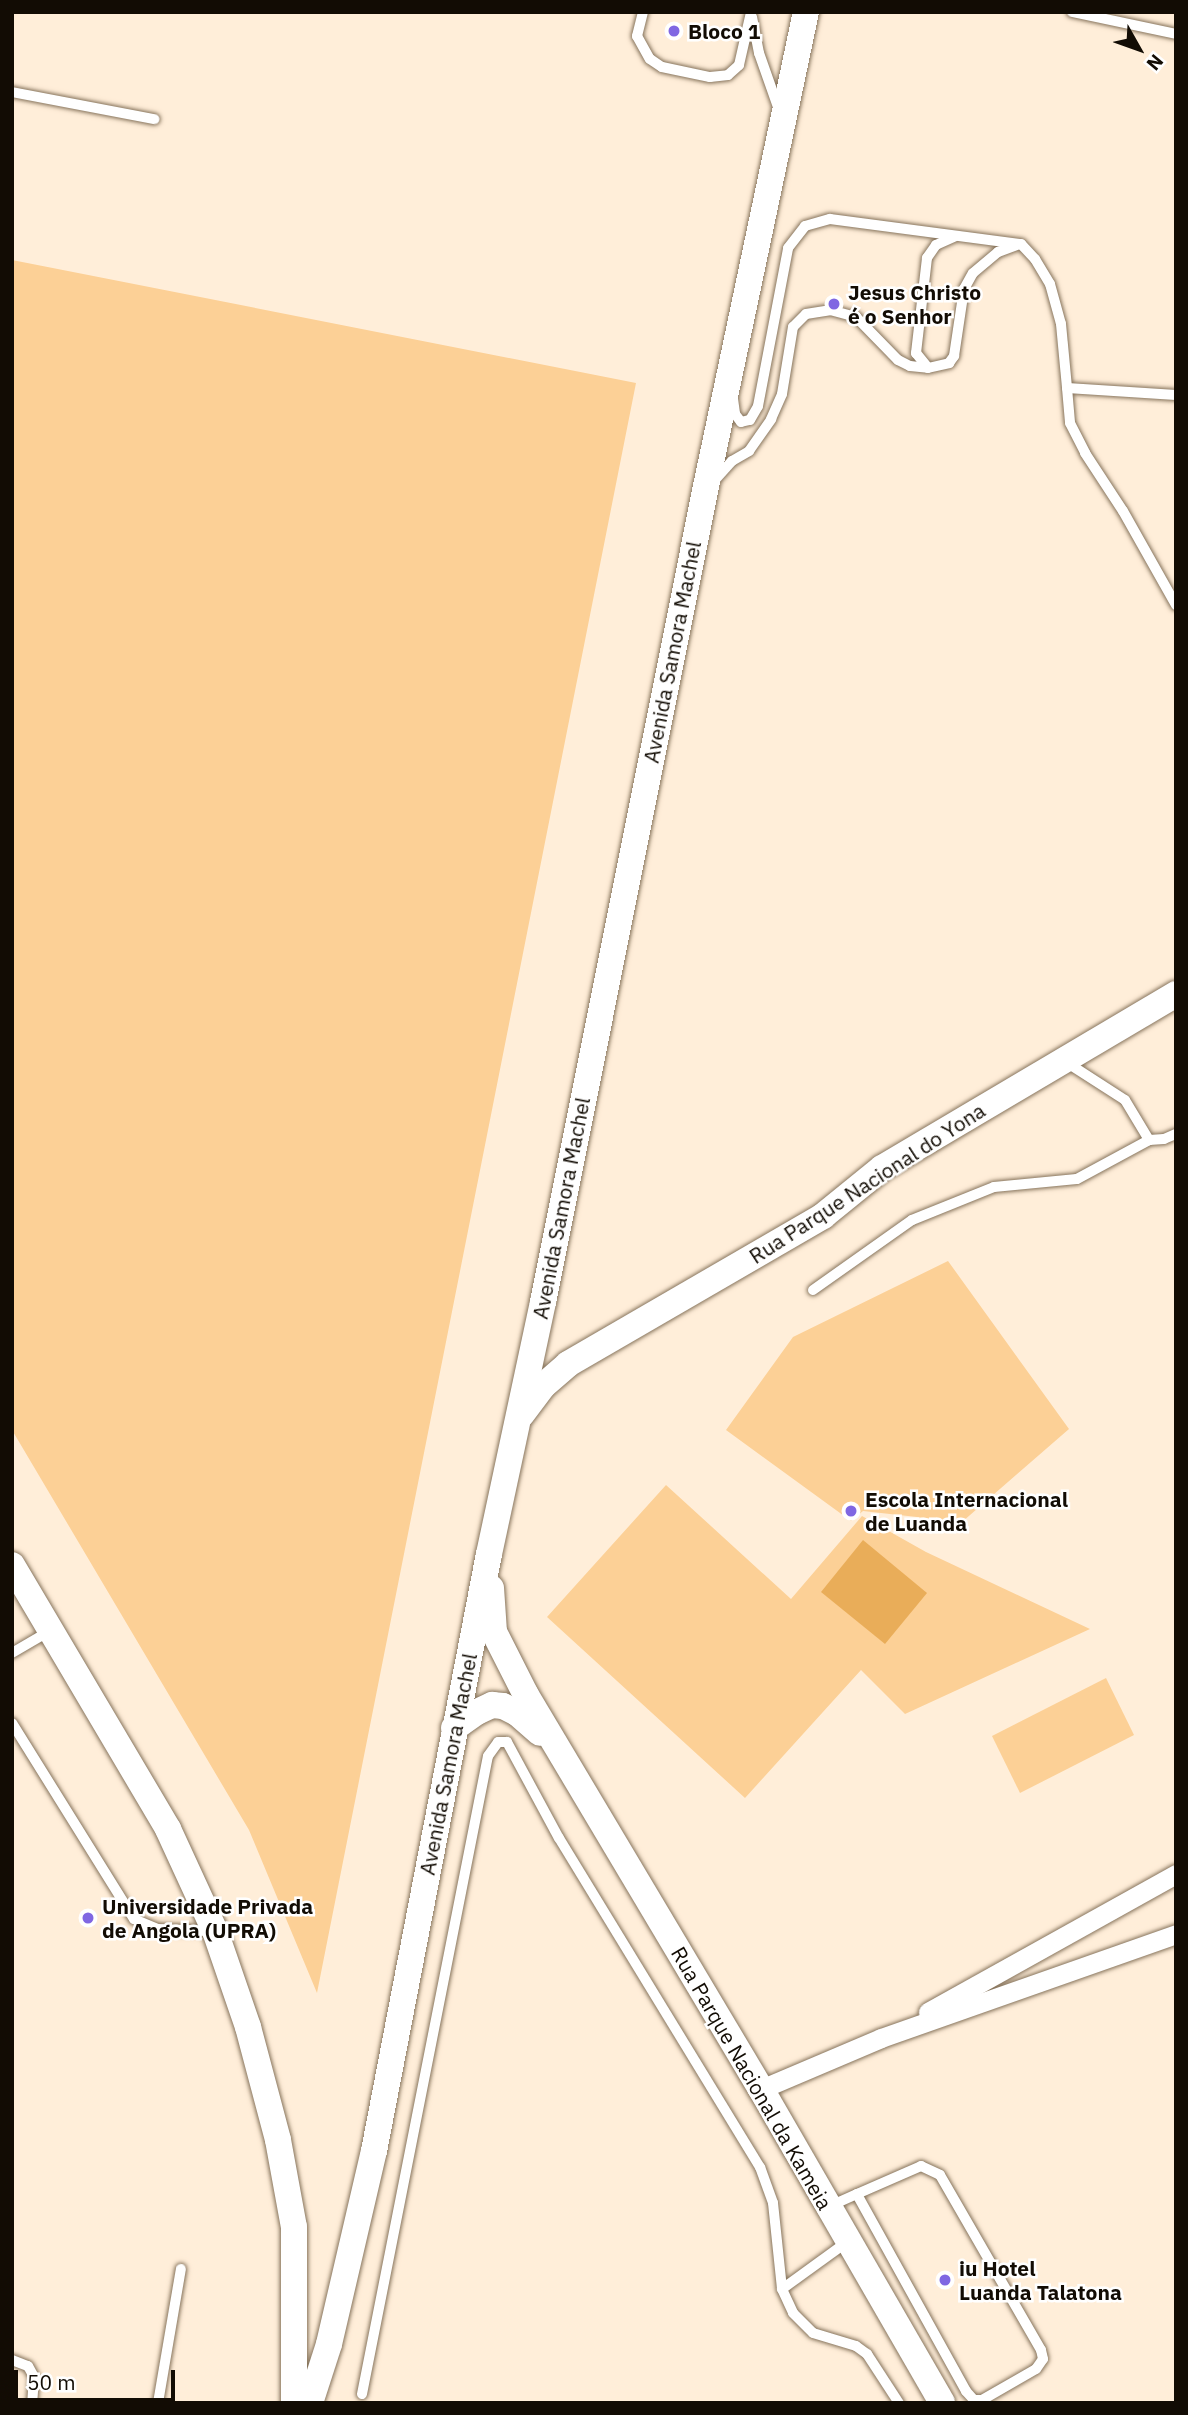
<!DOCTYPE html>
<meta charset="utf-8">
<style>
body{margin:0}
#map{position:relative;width:1188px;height:2415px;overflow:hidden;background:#ffeed9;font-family:"IBM Plex Sans",sans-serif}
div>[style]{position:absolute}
.green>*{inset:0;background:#fcd096}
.water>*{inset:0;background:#e9ad59}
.roads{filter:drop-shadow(0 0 2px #87745c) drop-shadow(0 0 2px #87745c)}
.lane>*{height:10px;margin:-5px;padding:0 5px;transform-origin:5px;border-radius:5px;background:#fff}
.street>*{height:19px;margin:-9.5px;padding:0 9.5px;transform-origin:9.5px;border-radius:9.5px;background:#fff}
.secondary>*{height:26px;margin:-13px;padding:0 13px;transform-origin:13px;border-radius:13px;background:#fff}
.dots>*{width:19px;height:19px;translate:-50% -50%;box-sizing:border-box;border:4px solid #fff;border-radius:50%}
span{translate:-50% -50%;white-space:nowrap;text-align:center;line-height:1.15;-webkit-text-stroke:5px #fff;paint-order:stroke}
.poi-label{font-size:21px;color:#120c04;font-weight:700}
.left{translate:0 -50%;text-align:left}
.street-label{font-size:21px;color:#120c04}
.frame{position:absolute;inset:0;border:14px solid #120c04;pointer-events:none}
.north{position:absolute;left:1104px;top:14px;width:70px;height:70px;-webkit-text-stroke:5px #fff;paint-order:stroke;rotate:130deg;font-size:19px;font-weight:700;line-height:28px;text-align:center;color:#120c04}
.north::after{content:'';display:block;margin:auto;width:24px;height:32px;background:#120c04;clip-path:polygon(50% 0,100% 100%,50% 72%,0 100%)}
.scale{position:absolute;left:14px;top:2370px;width:161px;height:32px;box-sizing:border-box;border:4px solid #120c04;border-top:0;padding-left:9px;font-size:21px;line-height:24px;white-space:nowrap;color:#120c04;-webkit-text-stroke:5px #fff;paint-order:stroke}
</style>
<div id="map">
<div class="green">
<i style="clip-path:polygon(12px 260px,636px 383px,317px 1993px,249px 1830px,12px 1430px)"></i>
<i style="clip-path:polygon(948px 1261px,1069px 1429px,962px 1522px,863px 1511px,851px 1521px,726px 1430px,793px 1337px)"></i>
<i style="clip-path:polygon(666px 1485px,791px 1599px,862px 1516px,926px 1552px,1090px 1629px,905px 1714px,861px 1670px,745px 1798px,547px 1617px)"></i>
<i style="clip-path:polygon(1106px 1678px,1134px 1735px,1020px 1793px,992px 1736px)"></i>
</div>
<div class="water">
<i style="clip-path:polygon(863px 1540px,927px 1593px,885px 1644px,821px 1592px)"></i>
</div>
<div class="roads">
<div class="lane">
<i style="left:643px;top:12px;width:25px;rotate:104deg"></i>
<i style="left:637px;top:36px;width:26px;rotate:61deg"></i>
<i style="left:650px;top:59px;width:14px;rotate:34deg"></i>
<i style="left:662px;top:67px;width:49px;rotate:11.8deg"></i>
<i style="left:710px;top:77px;width:18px;rotate:-6deg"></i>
<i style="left:728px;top:75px;width:15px;rotate:-42deg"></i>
<i style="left:739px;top:65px;width:54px;rotate:-77.2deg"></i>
<i style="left:1072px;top:12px;width:106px;rotate:11.9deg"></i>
<i style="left:752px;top:17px;width:37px;rotate:79deg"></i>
<i style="left:759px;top:53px;width:57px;rotate:70.6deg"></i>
<i style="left:12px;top:92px;width:145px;rotate:10.8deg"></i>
<i style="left:956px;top:236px;width:22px;rotate:156deg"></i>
<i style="left:936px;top:245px;width:16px;rotate:125deg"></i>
<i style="left:927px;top:258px;width:96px;rotate:96.6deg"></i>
<i style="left:916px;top:353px;width:19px;rotate:51deg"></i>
<i style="left:928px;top:368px;width:22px;rotate:-13deg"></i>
<i style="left:949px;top:363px;width:9px;rotate:-54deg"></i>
<i style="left:954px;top:356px;width:68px;rotate:-81.5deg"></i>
<i style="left:964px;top:289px;width:18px;rotate:-61deg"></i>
<i style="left:973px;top:273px;width:33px;rotate:-40deg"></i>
<i style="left:998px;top:252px;width:20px;rotate:-20deg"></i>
<i style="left:1176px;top:395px;width:109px;rotate:-176.3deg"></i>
<i style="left:1067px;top:388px;width:35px;rotate:85deg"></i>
<i style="left:1070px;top:423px;width:34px;rotate:63deg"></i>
<i style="left:1085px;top:453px;width:69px;rotate:56.8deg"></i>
<i style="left:1123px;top:511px;width:108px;rotate:60.6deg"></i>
<i style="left:733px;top:399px;width:15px;rotate:82deg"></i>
<i style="left:735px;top:414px;width:10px;rotate:53deg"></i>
<i style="left:741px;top:422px;width:9px;rotate:-13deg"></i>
<i style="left:750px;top:420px;width:16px;rotate:-60deg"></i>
<i style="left:758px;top:406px;width:161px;rotate:-79.2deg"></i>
<i style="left:788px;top:248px;width:28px;rotate:-52deg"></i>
<i style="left:805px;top:226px;width:26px;rotate:-16deg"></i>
<i style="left:830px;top:219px;width:193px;rotate:7.5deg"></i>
<i style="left:1021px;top:244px;width:21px;rotate:47deg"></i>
<i style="left:1035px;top:259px;width:29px;rotate:59deg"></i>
<i style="left:1050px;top:284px;width:41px;rotate:74.6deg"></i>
<i style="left:1061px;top:324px;width:64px;rotate:84.6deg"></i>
<i style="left:714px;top:481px;width:27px;rotate:-48deg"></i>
<i style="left:732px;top:461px;width:20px;rotate:-30deg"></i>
<i style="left:749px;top:451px;width:39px;rotate:-55deg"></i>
<i style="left:771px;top:419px;width:27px;rotate:-66deg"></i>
<i style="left:782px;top:394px;width:68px;rotate:-80.7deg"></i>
<i style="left:793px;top:327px;width:18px;rotate:-45deg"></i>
<i style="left:806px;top:314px;width:24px;rotate:-9deg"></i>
<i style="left:830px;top:310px;width:27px;rotate:15deg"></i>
<i style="left:856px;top:317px;width:60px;rotate:45.7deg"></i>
<i style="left:898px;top:360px;width:13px;rotate:27deg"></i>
<i style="left:910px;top:366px;width:18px;rotate:6deg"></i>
<i style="left:1066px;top:1062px;width:70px;rotate:32.8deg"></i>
<i style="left:1125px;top:1100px;width:47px;rotate:59deg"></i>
<i style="left:813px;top:1290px;width:121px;rotate:-35.3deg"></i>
<i style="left:912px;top:1220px;width:88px;rotate:-21.9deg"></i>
<i style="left:994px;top:1187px;width:83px;rotate:-5.5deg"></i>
<i style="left:1077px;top:1179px;width:82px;rotate:-28.4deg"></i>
<i style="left:1149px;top:1140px;width:15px;rotate:-4deg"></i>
<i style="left:1164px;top:1139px;width:13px;rotate:-23deg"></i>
<i style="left:12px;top:1653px;width:42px;rotate:-30.3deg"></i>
<i style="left:12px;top:1723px;width:231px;rotate:58.1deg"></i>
<i style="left:134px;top:1919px;width:26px;rotate:23deg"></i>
<i style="left:158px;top:1929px;width:53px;rotate:2.2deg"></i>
<i style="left:830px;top:2206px;width:30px;rotate:-24deg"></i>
<i style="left:857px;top:2194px;width:70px;rotate:-23.6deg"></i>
<i style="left:921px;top:2166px;width:21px;rotate:25deg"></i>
<i style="left:940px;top:2175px;width:202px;rotate:60deg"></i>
<i style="left:1041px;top:2350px;width:9px;rotate:77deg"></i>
<i style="left:1043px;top:2359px;width:12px;rotate:125deg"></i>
<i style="left:1036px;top:2369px;width:62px;rotate:150.1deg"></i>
<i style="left:982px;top:2400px;width:8px;rotate:180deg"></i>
<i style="left:974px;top:2400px;width:12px;rotate:-132deg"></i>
<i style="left:966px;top:2391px;width:225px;rotate:-119deg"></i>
<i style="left:782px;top:2289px;width:80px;rotate:-35.9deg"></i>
<i style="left:12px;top:2360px;width:17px;rotate:21deg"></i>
<i style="left:28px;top:2366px;width:13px;rotate:61deg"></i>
<i style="left:34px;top:2377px;width:26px;rotate:94deg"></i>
<i style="left:362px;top:2394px;width:650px;rotate:-78.83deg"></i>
<i style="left:488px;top:1756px;width:17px;rotate:-54deg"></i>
<i style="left:498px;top:1742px;width:9px"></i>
<i style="left:507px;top:1742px;width:109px;rotate:61.6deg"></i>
<i style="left:559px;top:1838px;width:386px;rotate:58.6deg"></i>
<i style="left:760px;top:2167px;width:38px;rotate:70deg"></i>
<i style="left:773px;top:2203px;width:86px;rotate:84deg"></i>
<i style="left:782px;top:2289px;width:26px;rotate:65deg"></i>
<i style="left:793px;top:2313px;width:28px;rotate:45deg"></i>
<i style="left:813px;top:2333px;width:45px;rotate:16.8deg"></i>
<i style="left:856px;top:2346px;width:14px;rotate:36deg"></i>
<i style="left:867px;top:2354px;width:59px;rotate:56.9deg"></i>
<i style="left:158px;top:2403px;width:136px;rotate:-80.3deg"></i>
</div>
<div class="street">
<i style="left:928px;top:2012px;width:284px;rotate:-29.1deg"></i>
<i style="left:761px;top:2089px;width:130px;rotate:-23deg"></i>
<i style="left:881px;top:2038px;width:313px;rotate:-19.4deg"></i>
</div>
<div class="secondary">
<i style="left:522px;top:1414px;width:35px;rotate:-53deg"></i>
<i style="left:543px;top:1386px;width:33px;rotate:-41deg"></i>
<i style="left:568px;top:1364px;width:295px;rotate:-30.1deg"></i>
<i style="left:823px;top:1216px;width:76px;rotate:-39.1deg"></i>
<i style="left:882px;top:1168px;width:342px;rotate:-30.6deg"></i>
<i style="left:12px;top:1565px;width:307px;rotate:59.4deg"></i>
<i style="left:168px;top:1829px;width:112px;rotate:65.3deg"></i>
<i style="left:215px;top:1931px;width:102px;rotate:71deg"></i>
<i style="left:248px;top:2027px;width:117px;rotate:75.1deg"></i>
<i style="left:278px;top:2140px;width:88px;rotate:79.6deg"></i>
<i style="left:294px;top:2227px;width:176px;rotate:90deg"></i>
<i style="left:491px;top:1588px;width:44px;rotate:86.1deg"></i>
<i style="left:494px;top:1632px;width:71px;rotate:63.1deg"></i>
<i style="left:526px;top:1695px;width:459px;rotate:59.2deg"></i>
<i style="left:761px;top:2089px;width:362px;rotate:60deg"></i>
<i style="left:454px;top:1728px;width:28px;rotate:-35deg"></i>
<i style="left:477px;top:1712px;width:17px;rotate:-25deg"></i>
<i style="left:492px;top:1705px;width:11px;rotate:5deg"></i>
<i style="left:503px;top:1706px;width:16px;rotate:27deg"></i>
<i style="left:517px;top:1713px;width:30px;rotate:41deg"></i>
<i style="left:310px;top:2403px;width:62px;rotate:-72.1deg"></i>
<i style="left:329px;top:2344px;width:198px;rotate:-76.9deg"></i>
<i style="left:374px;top:2151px;width:608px;rotate:-79.1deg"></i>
<i style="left:489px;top:1554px;width:258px;rotate:-77.9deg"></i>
<i style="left:543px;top:1302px;width:827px;rotate:-78.7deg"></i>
<i style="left:705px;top:491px;width:490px;rotate:-78.1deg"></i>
</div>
</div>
<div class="dots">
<i style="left:674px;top:31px;background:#8067e2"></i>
<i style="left:834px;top:304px;background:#8067e2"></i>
<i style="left:851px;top:1511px;background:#8067e2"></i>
<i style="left:88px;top:1918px;background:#8067e2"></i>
<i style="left:945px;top:2280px;background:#8067e2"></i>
</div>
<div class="poi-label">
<span class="left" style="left:688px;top:31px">Bloco 1</span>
<span class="left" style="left:848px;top:304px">Jesus Christo<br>é o Senhor</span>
<span class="left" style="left:865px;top:1511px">Escola Internacional<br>de Luanda</span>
<span class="left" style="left:102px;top:1918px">Universidade Privada<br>de Angola (UPRA)</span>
<span class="left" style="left:959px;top:2280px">iu Hotel<br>Luanda Talatona</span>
</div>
<div class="street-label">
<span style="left:672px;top:652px;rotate:-79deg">Avenida Samora Machel</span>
<span style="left:867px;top:1183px;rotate:-33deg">Rua Parque Nacional do Yona</span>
<span style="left:561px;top:1208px;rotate:-79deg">Avenida Samora Machel</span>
<span style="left:448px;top:1764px;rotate:-79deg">Avenida Samora Machel</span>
<span style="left:752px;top:2078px;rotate:60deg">Rua Parque Nacional da Kameia</span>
</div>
<div class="frame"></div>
<div class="north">N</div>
<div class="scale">50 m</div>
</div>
